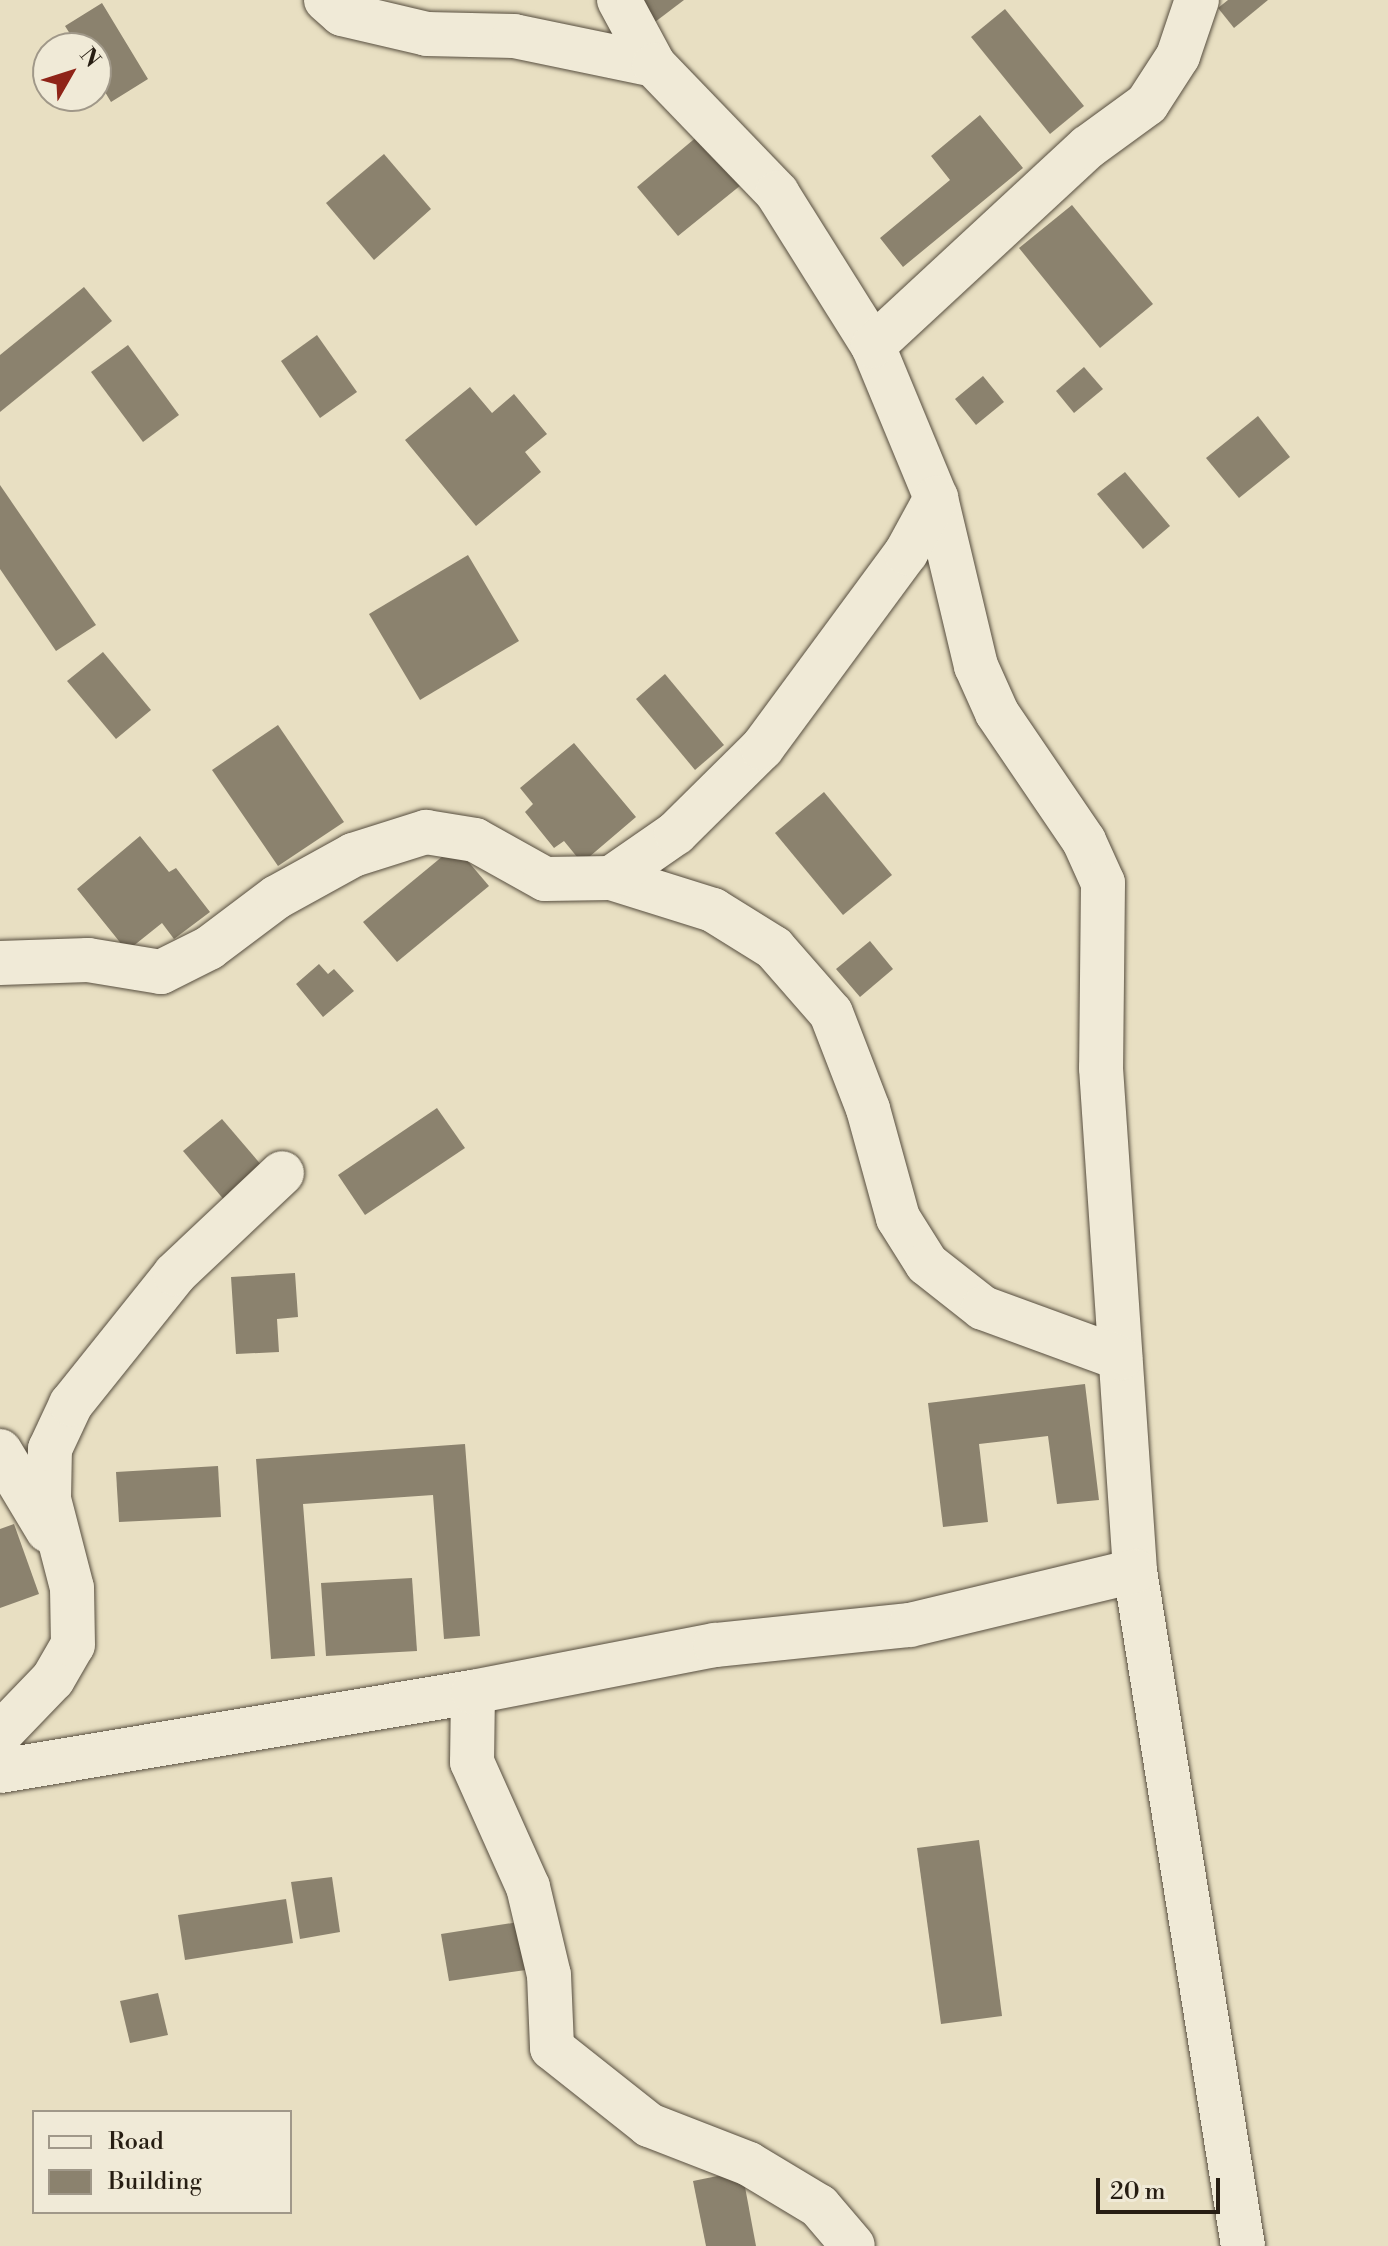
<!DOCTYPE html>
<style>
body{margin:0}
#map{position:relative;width:1388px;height:2246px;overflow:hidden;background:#e8dfc2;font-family:"Libre Bodoni",serif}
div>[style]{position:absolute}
.building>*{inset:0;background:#8b826e}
.roads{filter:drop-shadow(0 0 2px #574e3f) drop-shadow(0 0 2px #574e3f)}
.street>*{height:44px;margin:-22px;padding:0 22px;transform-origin:22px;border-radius:22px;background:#f0ead7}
span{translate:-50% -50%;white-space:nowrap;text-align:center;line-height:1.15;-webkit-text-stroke:6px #f0ead7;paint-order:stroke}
.legend{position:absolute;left:32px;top:2110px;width:260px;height:104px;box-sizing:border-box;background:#f0ead7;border:2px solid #a09889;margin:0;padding:10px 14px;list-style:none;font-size:24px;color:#271e13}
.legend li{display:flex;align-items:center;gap:16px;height:40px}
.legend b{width:40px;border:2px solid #a09889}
.north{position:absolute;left:32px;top:32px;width:80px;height:80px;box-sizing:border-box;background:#f0ead7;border:2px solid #a09889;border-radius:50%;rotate:51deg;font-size:22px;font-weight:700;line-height:32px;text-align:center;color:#271e13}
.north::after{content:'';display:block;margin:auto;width:28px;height:36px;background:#8f2418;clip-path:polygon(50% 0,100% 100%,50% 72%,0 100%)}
.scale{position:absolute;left:1096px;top:2178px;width:124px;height:36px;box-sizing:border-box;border:4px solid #271e13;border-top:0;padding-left:10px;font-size:24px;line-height:28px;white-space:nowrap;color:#271e13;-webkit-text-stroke:6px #f0ead7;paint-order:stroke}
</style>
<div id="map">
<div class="building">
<i style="clip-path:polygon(638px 0,684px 0,655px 22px)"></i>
<i style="clip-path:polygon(1228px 0,1268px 0,1234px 28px,1218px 8px)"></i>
<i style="clip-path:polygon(102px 3px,148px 79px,111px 102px,96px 77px,96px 48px,79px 48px,65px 26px)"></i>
<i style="clip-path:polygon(1005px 9px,1084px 106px,1050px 134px,971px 37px)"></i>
<i style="clip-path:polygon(980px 115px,1023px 168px,903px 267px,880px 238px,950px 180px,931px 156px)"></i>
<i style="clip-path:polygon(699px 135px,741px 185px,678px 236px,637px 187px)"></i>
<i style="clip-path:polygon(384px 154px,431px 209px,374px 260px,326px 203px)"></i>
<i style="clip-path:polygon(1072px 205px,1153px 304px,1100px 348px,1019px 248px)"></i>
<i style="clip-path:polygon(84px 287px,112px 321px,0 412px,0 355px)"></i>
<i style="clip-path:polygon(317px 335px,357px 392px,320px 418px,281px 361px)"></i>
<i style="clip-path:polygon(128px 345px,179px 415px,143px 442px,91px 372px)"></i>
<i style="clip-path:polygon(1084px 367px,1103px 389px,1074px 413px,1056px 391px)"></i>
<i style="clip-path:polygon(983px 376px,1004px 402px,976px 425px,955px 399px)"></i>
<i style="clip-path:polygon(470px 387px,492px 413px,514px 394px,547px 434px,525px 452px,541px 472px,476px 526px,405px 440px)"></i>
<i style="clip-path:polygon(1258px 416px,1290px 457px,1239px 498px,1206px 458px)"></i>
<i style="clip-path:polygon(1125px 472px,1170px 526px,1143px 549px,1097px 494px)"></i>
<i style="clip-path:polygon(0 485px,96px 625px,56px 651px,0 569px)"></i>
<i style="clip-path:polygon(468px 555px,519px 641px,420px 700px,369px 614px)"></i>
<i style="clip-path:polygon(103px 652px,151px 710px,116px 739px,67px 681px)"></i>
<i style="clip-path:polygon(665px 674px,724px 745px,695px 770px,636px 699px)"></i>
<i style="clip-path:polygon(278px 725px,344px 822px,278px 866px,212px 770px)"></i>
<i style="clip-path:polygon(574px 743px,636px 817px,582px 863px,564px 841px,554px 848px,525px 812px,533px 804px,520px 788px)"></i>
<i style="clip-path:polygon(824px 792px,892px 875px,843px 915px,775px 833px)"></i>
<i style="clip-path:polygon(140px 836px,169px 872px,176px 868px,210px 912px,174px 939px,162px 923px,127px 951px,77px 889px)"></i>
<i style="clip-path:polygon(455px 846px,489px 886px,397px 962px,363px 922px)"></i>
<i style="clip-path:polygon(870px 941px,893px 969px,860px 997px,836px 969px)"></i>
<i style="clip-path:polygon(319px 964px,328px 974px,334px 969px,354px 991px,323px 1017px,296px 984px)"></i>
<i style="clip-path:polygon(437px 1108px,465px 1148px,365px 1215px,338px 1175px)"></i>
<i style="clip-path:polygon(222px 1119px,269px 1174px,230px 1207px,183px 1151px)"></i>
<i style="clip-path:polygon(295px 1273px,298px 1317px,277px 1319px,279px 1352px,236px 1354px,231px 1277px)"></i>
<i style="clip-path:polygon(1085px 1384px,1099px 1500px,1057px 1504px,1048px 1436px,979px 1444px,988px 1522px,943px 1527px,928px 1403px)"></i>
<i style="clip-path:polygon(465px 1444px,480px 1636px,444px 1639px,433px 1495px,303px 1504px,315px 1656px,271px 1659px,256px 1459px)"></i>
<i style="clip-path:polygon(218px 1466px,221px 1517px,119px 1522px,116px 1472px)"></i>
<i style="clip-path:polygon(14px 1524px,39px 1594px,0 1608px,0 1529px)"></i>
<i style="clip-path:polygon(412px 1578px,417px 1651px,326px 1656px,321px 1583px)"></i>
<i style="clip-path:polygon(979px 1840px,1002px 2016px,941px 2024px,917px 1848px)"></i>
<i style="clip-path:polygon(332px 1877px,340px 1932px,300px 1939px,291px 1882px)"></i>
<i style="clip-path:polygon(286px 1899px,293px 1943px,185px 1960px,178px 1915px)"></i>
<i style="clip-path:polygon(525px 1921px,533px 1969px,449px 1981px,441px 1934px)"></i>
<i style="clip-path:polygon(158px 1993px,168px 2035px,130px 2043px,120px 2001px)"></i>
<i style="clip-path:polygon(742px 2171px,756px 2246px,706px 2246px,693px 2181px)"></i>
</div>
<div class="roads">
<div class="street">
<i style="left:326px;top:0;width:21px;rotate:41deg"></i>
<i style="left:342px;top:14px;width:87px;rotate:13.2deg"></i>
<i style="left:427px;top:34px;width:87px;rotate:1.3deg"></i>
<i style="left:514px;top:36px;width:143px;rotate:11.7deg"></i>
<i style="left:619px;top:0;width:74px;rotate:61.7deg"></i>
<i style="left:654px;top:65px;width:178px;rotate:46.1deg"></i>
<i style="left:777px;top:193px;width:181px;rotate:57.9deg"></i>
<i style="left:873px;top:346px;width:165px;rotate:67.5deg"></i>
<i style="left:936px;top:498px;width:173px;rotate:76.6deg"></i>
<i style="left:976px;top:666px;width:51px;rotate:65.9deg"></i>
<i style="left:997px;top:713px;width:155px;rotate:55.8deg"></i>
<i style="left:1084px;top:841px;width:46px;rotate:65.7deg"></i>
<i style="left:1103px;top:883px;width:185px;rotate:90.6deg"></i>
<i style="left:1101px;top:1068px;width:504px;rotate:86.13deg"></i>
<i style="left:1135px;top:1571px;width:684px;rotate:80.91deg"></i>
<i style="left:873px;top:346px;width:293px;rotate:-42.8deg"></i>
<i style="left:1088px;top:147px;width:73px;rotate:-36.1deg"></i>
<i style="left:1147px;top:104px;width:57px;rotate:-57.1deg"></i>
<i style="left:1178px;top:56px;width:59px;rotate:-71.3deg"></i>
<i style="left:611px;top:878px;width:107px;rotate:17.4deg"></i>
<i style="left:713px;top:910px;width:72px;rotate:31.9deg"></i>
<i style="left:774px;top:948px;width:86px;rotate:48.8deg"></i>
<i style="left:831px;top:1013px;width:103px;rotate:68.9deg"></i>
<i style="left:868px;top:1109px;width:113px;rotate:74.6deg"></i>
<i style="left:898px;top:1218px;width:54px;rotate:57.8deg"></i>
<i style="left:927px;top:1264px;width:71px;rotate:38.2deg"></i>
<i style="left:983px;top:1308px;width:146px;rotate:20.1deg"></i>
<i style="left:0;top:963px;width:88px;rotate:-2deg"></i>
<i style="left:88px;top:960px;width:74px;rotate:9.3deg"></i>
<i style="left:161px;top:972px;width:54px;rotate:-26.6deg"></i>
<i style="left:209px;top:948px;width:85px;rotate:-36.9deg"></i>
<i style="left:277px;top:897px;width:87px;rotate:-28.9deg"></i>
<i style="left:353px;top:855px;width:77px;rotate:-17.5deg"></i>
<i style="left:426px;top:832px;width:50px;rotate:9.3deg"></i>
<i style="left:475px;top:840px;width:80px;rotate:29.1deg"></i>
<i style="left:545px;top:879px;width:66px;rotate:-0.9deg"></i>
<i style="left:611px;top:878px;width:79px;rotate:-34.7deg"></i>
<i style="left:676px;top:833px;width:121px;rotate:-44.7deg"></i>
<i style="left:762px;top:748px;width:242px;rotate:-53.6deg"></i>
<i style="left:906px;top:553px;width:63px;rotate:-61.4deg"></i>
<i style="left:0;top:1451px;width:93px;rotate:59deg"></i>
<i style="left:473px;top:1692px;width:70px;rotate:90.8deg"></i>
<i style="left:472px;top:1762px;width:137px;rotate:65.9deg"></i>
<i style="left:528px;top:1887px;width:90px;rotate:76.6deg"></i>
<i style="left:549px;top:1975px;width:73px;rotate:87.6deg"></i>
<i style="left:552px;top:2048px;width:124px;rotate:38.4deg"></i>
<i style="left:649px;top:2125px;width:107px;rotate:21.3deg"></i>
<i style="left:749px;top:2164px;width:82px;rotate:31deg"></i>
<i style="left:819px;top:2206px;width:52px;rotate:49.6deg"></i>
<i style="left:0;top:1734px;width:76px;rotate:-46.1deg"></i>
<i style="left:53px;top:1679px;width:39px;rotate:-60deg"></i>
<i style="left:73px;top:1645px;width:57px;rotate:-91deg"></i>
<i style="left:72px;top:1588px;width:92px;rotate:-104.5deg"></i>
<i style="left:49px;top:1499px;width:50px;rotate:-88.9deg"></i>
<i style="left:50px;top:1449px;width:50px;rotate:-65deg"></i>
<i style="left:71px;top:1404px;width:166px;rotate:-51.3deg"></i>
<i style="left:175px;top:1274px;width:147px;rotate:-43.3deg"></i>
<i style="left:0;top:1771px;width:480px;rotate:-9.5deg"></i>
<i style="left:473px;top:1692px;width:247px;rotate:-11deg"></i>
<i style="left:715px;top:1645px;width:196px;rotate:-5.9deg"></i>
<i style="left:910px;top:1625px;width:231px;rotate:-13.5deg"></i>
</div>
</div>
<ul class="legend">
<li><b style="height:10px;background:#f0ead7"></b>Road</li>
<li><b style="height:22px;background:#8b826e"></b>Building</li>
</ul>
<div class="north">N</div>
<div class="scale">20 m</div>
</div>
